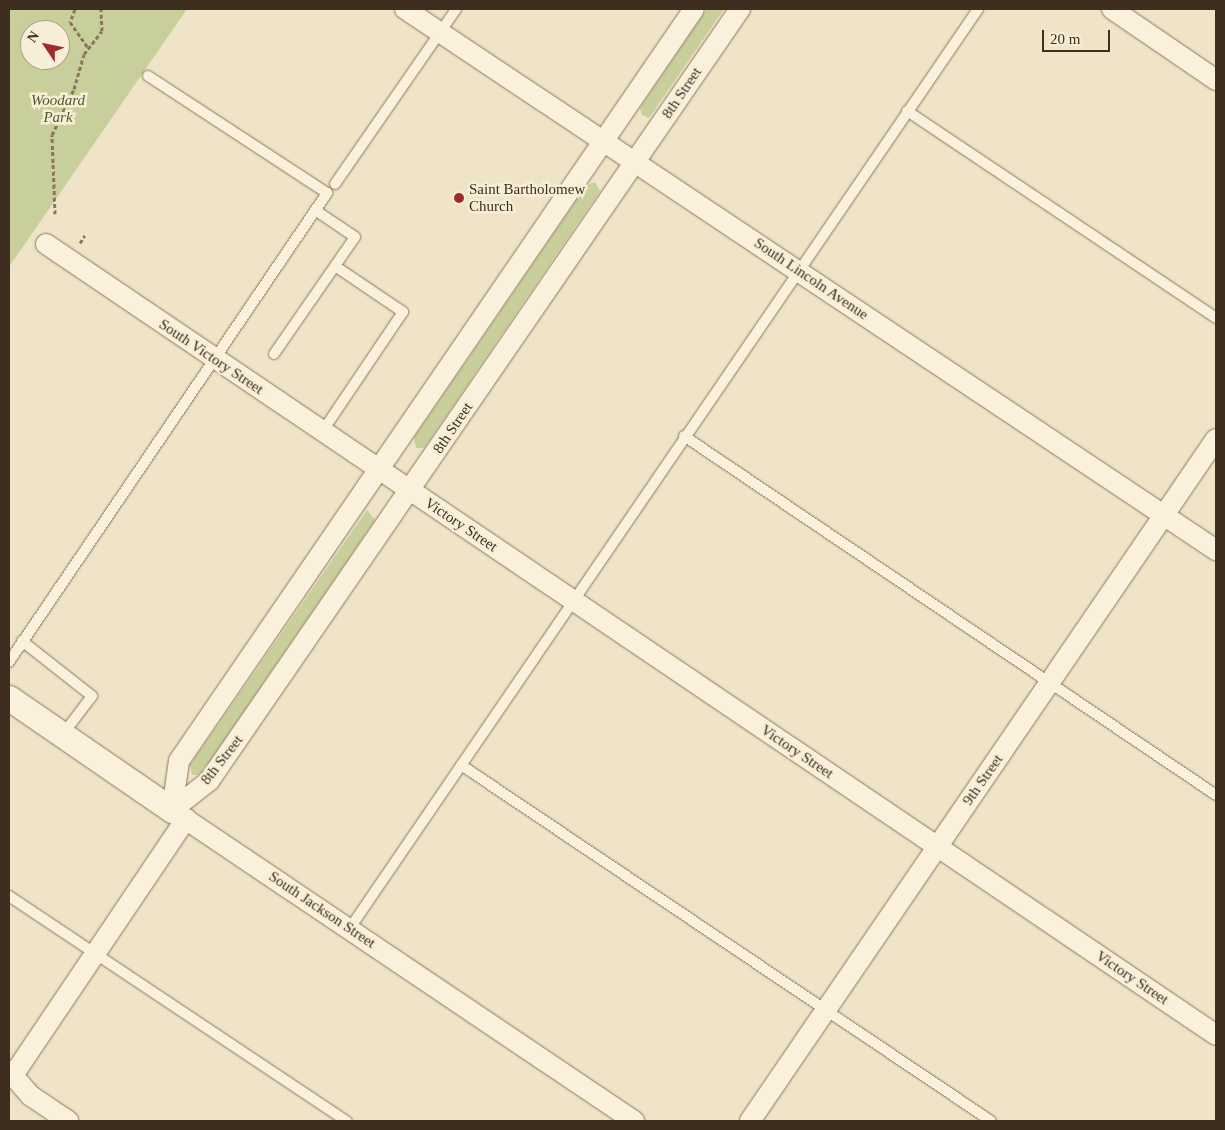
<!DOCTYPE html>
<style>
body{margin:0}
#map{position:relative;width:1225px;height:1130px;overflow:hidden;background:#f0e4c8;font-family:"Times New Roman",serif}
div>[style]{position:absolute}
.green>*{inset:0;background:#c9cf9b}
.path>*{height:3px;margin-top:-1.5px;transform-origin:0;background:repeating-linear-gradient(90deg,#8d765c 0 4px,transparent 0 6.5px)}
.roads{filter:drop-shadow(0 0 1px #8d765c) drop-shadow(0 0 1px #8d765c)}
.service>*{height:10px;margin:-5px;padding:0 5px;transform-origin:5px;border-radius:5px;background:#faf1dc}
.minor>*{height:20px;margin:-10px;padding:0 10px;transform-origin:10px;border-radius:10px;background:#faf1dc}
.tertiary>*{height:25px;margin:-12.5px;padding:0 12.5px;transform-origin:12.5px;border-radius:12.5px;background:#faf1dc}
.dots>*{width:14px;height:14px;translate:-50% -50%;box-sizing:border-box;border:2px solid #f7eed8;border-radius:50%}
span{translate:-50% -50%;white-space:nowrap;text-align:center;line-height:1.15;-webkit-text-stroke:5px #f7eed8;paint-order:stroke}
.street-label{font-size:15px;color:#3d2e20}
.park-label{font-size:15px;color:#4d5a26;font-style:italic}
.poi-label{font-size:15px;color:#3d2e20}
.left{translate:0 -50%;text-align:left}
.frame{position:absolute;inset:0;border:10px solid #3d2e20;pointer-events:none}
.north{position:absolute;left:20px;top:20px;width:50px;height:50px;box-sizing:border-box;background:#f7eed8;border:1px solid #ada18e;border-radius:50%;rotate:304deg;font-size:14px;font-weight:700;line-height:20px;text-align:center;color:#3d2e20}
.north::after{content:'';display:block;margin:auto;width:18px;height:22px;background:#9e2a2b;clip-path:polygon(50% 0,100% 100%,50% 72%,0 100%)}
.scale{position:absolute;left:1042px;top:30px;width:68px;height:22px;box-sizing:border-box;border:2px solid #3d2e20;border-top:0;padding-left:6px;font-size:15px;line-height:18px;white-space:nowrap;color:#3d2e20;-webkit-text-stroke:4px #f7eed8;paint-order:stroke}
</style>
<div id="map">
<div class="green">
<i style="clip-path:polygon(evenodd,9px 9px,187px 9px,9px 267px,9px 9px,30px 30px,60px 30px,60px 60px,30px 60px,30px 30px)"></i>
<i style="clip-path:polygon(707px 9px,724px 9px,649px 118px,642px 115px,640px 108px)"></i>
<i style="clip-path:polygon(595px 182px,600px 191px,424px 448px,416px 448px,414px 438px,587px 185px)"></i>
<i style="clip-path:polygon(367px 510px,375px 520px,200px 775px,192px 775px,190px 765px)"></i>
</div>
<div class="path">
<i style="left:75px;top:9px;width:14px;rotate:111deg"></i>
<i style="left:70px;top:22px;width:32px;rotate:55deg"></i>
<i style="left:55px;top:214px;width:79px;rotate:-92.2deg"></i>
<i style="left:52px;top:135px;width:51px;rotate:-64.4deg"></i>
<i style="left:74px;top:89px;width:36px;rotate:-74deg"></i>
<i style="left:84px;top:54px;width:29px;rotate:-52deg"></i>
<i style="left:102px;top:31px;width:22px;rotate:-93deg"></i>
<i style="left:80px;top:243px;width:9px;rotate:-58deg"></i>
</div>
<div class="roads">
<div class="service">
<i style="left:907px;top:111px;width:372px;rotate:33.8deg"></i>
<i style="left:335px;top:184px;width:213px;rotate:-55.3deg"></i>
<i style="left:274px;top:354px;width:142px;rotate:-55.3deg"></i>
<i style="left:355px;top:237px;width:48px;rotate:-146deg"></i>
<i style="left:322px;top:432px;width:145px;rotate:-56deg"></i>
<i style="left:403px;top:312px;width:82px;rotate:-145.9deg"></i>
<i style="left:684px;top:436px;width:642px;rotate:34.01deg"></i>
<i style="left:22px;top:641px;width:89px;rotate:38.2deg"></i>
<i style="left:92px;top:696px;width:48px;rotate:127.3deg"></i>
<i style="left:9px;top:662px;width:567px;rotate:-55.86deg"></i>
<i style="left:327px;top:193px;width:214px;rotate:-146.8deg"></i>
<i style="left:461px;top:765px;width:638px;rotate:33.89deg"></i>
<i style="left:9px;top:896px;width:406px;rotate:33.7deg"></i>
<i style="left:350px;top:928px;width:1113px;rotate:-55.65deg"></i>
</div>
<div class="minor">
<i style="left:405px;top:9px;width:975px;rotate:33.71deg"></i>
<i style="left:1112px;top:9px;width:126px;rotate:34.3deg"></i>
<i style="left:46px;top:244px;width:1412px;rotate:34.06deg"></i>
<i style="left:172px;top:810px;width:47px;rotate:-38.1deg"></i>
<i style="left:209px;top:781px;width:937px;rotate:-55.48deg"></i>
<i style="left:172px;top:810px;width:49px;rotate:-81.9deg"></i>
<i style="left:179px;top:761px;width:911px;rotate:-55.6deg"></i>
<i style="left:172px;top:810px;width:557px;rotate:33.95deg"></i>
<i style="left:9px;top:1071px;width:33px;rotate:49deg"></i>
<i style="left:31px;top:1096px;width:45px;rotate:34deg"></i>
<i style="left:14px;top:1074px;width:308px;rotate:-56deg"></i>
<i style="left:750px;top:1121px;width:826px;rotate:-55.66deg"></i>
</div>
<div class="tertiary">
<i style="left:9px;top:698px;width:198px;rotate:34.5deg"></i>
</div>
</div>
<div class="dots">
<i style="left:459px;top:198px;background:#9e2a2b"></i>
</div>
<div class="street-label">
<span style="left:682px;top:93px;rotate:-56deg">8th Street</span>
<span style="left:811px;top:279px;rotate:34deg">South Lincoln Avenue</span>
<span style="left:211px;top:357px;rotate:34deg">South Victory Street</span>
<span style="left:453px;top:428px;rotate:-56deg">8th Street</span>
<span style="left:461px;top:525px;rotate:34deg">Victory Street</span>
<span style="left:797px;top:752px;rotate:34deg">Victory Street</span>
<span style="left:222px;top:760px;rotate:-52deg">8th Street</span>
<span style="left:983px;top:780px;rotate:-55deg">9th Street</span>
<span style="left:322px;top:910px;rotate:34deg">South Jackson Street</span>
<span style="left:1132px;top:978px;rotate:34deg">Victory Street</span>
</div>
<div class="park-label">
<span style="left:58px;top:109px">Woodard<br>Park</span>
</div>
<div class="poi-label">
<span class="left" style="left:469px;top:198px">Saint Bartholomew<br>Church</span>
</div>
<div class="frame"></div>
<div class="north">N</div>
<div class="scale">20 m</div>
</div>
